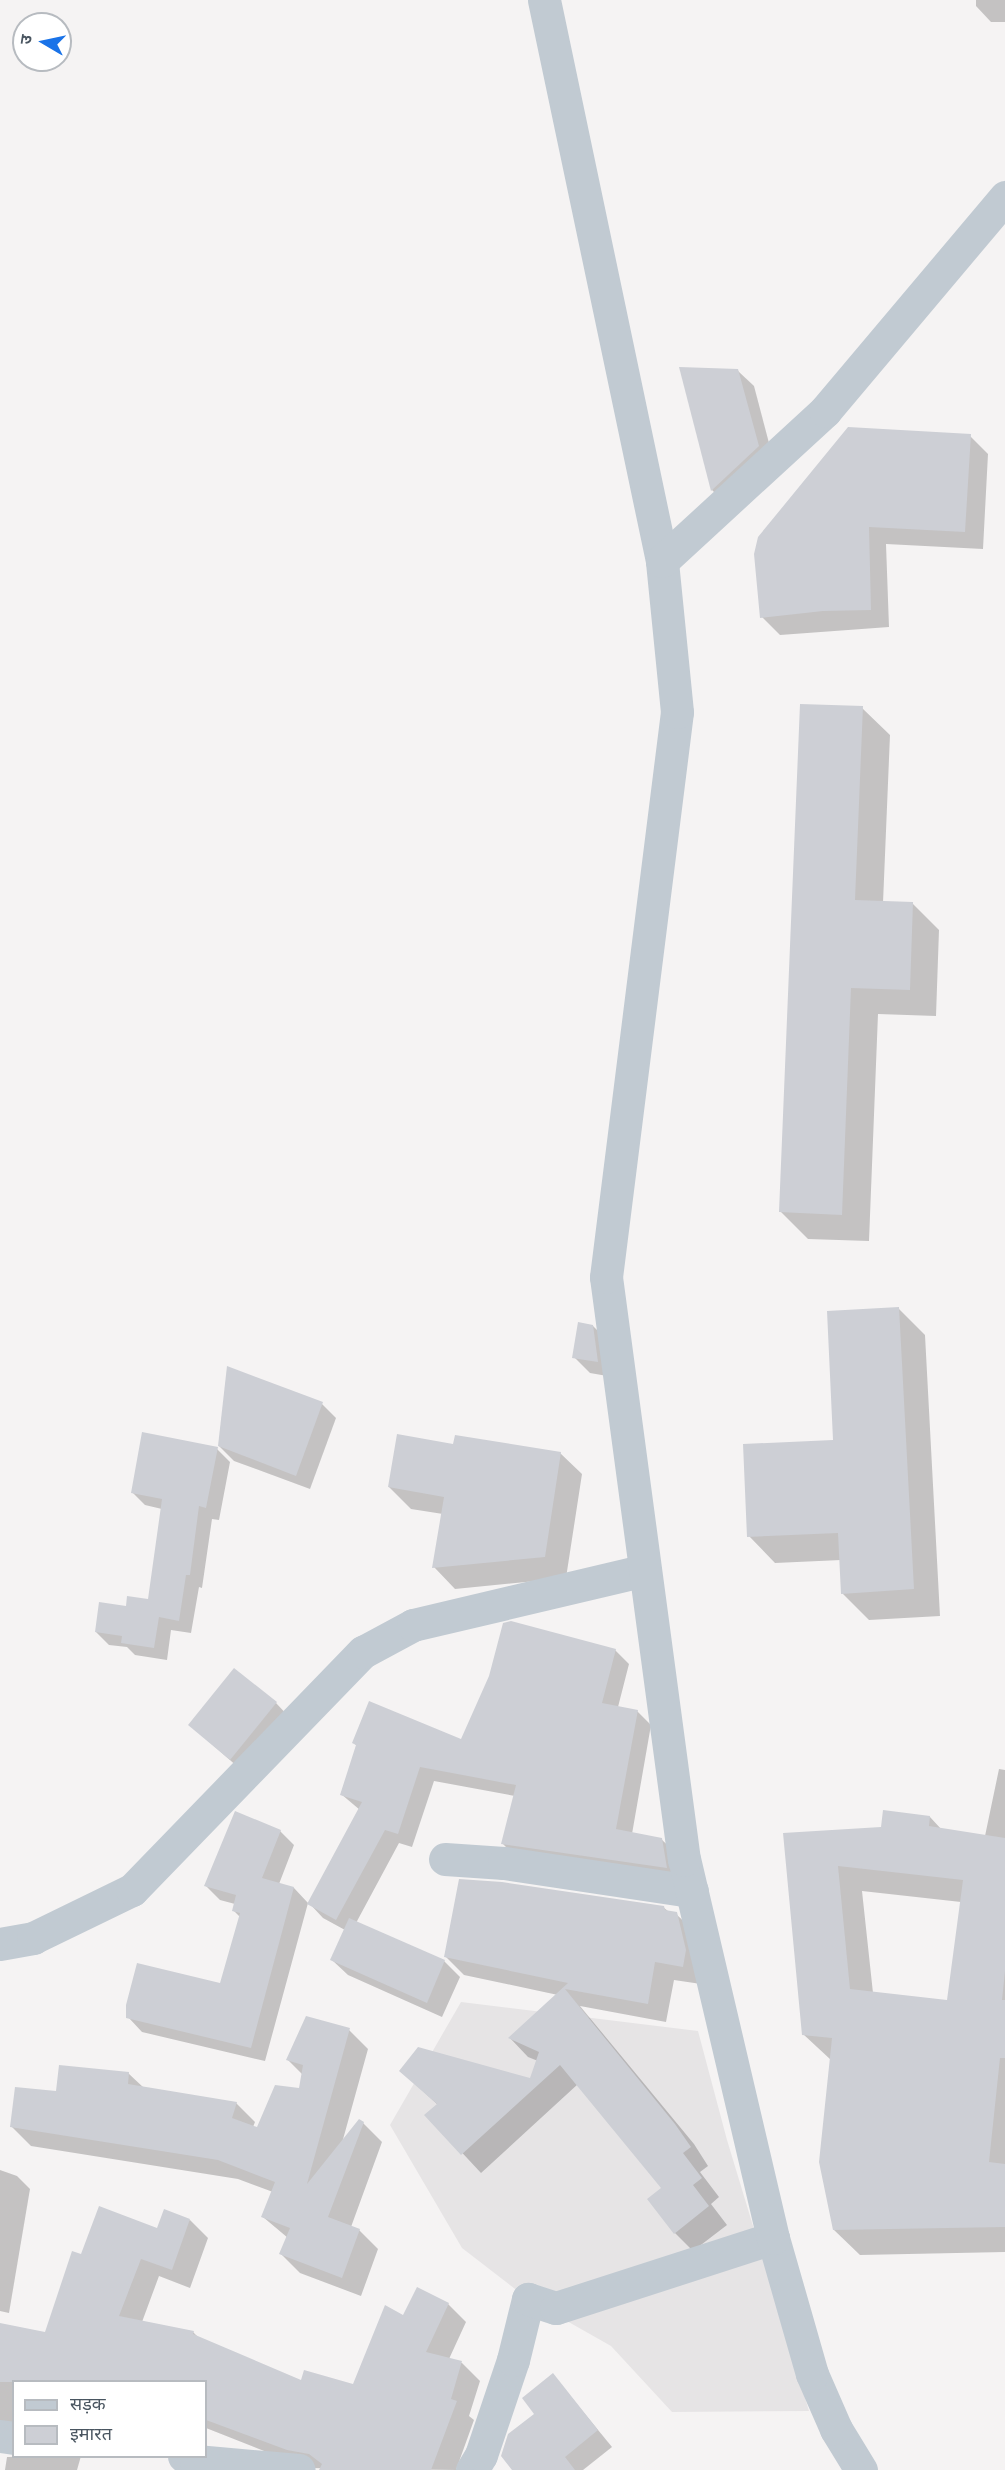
<!DOCTYPE html>
<meta charset="utf-8">
<style>
body{margin:0}
#map{position:relative;width:1005px;height:2470px;overflow:hidden;background:#f5f3f3;font-family:"DejaVu Sans","Noto Sans Devanagari",sans-serif}
div>[style]{position:absolute}
.education>*{inset:0;background:#e6e4e5}
.shadow>*{inset:0;background:#0003}
.building>*{inset:0;background:#cdcfd5}
.minor>*{height:33px;margin:-16.5px;padding:0 16.5px;transform-origin:16.5px;border-radius:16.5px;background:#c1cad2}
span{translate:-50% -50%;white-space:nowrap;text-align:center;line-height:1.15;-webkit-text-stroke:5px #fff;paint-order:stroke}
.legend{position:absolute;left:12px;top:2380px;width:195px;height:78px;box-sizing:border-box;background:#fff;border:2px solid #b7bbc0;margin:0;padding:8px 10px;list-style:none;font-size:18px;color:#4a5661}
.legend li{display:flex;align-items:center;gap:12px;height:30px}
.legend b{width:30px;border:2px solid #b7bbc0}
.north{position:absolute;left:12px;top:12px;width:60px;height:60px;box-sizing:border-box;background:#fff;border:2px solid #b7bbc0;border-radius:50%;rotate:279deg;font-size:16px;font-weight:700;line-height:24px;text-align:center;color:#4a5661}
.north::after{content:'';display:block;margin:auto;width:21px;height:27px;background:#1a73e8;clip-path:polygon(50% 0,100% 100%,50% 72%,0 100%)}
</style>
<div id="map">
<div class="education">
<i style="clip-path:polygon(461px 2002px,698px 2031px,727px 2140px,809px 2411px,672px 2412px,611px 2346px,528px 2299px,462px 2248px,390px 2125px)"></i>
</div>
<div class="shadow">
<i style="clip-path:polygon(976px 0,1005px 0,1005px 22px,991px 22px,976px 6px)"></i>
<i style="clip-path:polygon(738px 371px,754px 386px,774px 462px,727px 505px,712px 490px)"></i>
<i style="clip-path:polygon(970px 436px,988px 454px,983px 549px,886px 544px,889px 627px,780px 635px,762px 617px)"></i>
<i style="clip-path:polygon(862px 708px,890px 735px,883px 903px,912px 903px,939px 930px,936px 1016px,878px 1014px,869px 1241px,808px 1239px,781px 1212px)"></i>
<i style="clip-path:polygon(899px 1309px,925px 1335px,940px 1616px,869px 1620px,842px 1593px,841px 1560px,775px 1563px,749px 1536px,835px 1441px)"></i>
<i style="clip-path:polygon(593px 1326px,609px 1342px,613px 1377px,590px 1373px,574px 1357px)"></i>
<i style="clip-path:polygon(322px 1404px,336px 1418px,310px 1489px,234px 1461px,219px 1446px)"></i>
<i style="clip-path:polygon(455px 1446px,560px 1453px,582px 1474px,566px 1578px,455px 1589px,434px 1567px,443px 1514px,411px 1509px,389px 1487px)"></i>
<i style="clip-path:polygon(217px 1449px,230px 1462px,219px 1520px,212px 1519px,202px 1588px,199px 1587px,191px 1633px,171px 1630px,167px 1660px,135px 1655px,127px 1647px,109px 1645px,96px 1632px,127px 1607px,149px 1600px,162px 1509px,145px 1505px,132px 1492px)"></i>
<i style="clip-path:polygon(615px 1650px,629px 1664px,618px 1707px,637px 1711px,651px 1725px,632px 1834px,661px 1839px,676px 1853px,680px 1882px,517px 1858px,503px 1844px,515px 1796px,434px 1781px,412px 1847px,399px 1843px,356px 1923px,444px 1961px,460px 1977px,442px 2017px,348px 1975px,332px 1960px,345px 1930px,323px 1918px,309px 1903px,360px 1810px,341px 1794px,357px 1746px,354px 1743px,462px 1741px)"></i>
<i style="clip-path:polygon(276px 1703px,291px 1719px,247px 1775px,190px 1725px)"></i>
<i style="clip-path:polygon(evenodd,999px 1769px,1005px 1770px,1005px 2252px,860px 2255px,834px 2230px,831px 2060px,803px 2034px,785px 1835px,883px 1829px,930px 1817px,942px 1830px,985px 1836px,999px 1769px,862px 1891px,961px 1902px,948px 2001px,873px 1993px,862px 1891px)"></i>
<i style="clip-path:polygon(280px 1831px,294px 1845px,279px 1884px,294px 1888px,308px 1903px,265px 2061px,142px 2032px,128px 2017px,222px 1984px,241px 1918px,233px 1910px,235px 1904px,220px 1900px,206px 1886px)"></i>
<i style="clip-path:polygon(663px 1907px,669px 1912px,676px 1914px,695px 1932px,701px 1984px,674px 1980px,666px 2022px,580px 2006px,694px 2144px,708px 2166px,700px 2172px,719px 2197px,711px 2204px,727px 2225px,693px 2251px,675px 2233px,663px 2188px,578px 2084px,481px 2173px,427px 2115px,438px 2105px,401px 2071px,531px 2080px,538px 2061px,528px 2057px,510px 2038px,558px 1995px,464px 1975px,445px 1956px)"></i>
<i style="clip-path:polygon(349px 2030px,368px 2049px,342px 2143px,363px 2123px,382px 2142px,351px 2227px,359px 2230px,378px 2249px,361px 2296px,300px 2273px,281px 2254px,288px 2238px,263px 2217px,273px 2192px,238px 2179px,31px 2146px,12px 2127px,58px 2093px,128px 2073px,144px 2088px,236px 2103px,255px 2122px,253px 2127px,258px 2129px,300px 2089px,303px 2075px,288px 2060px)"></i>
<i style="clip-path:polygon(0 2170px,17px 2176px,30px 2189px,9px 2313px,0 2311px)"></i>
<i style="clip-path:polygon(190px 2220px,208px 2238px,190px 2288px,159px 2276px,142px 2322px,193px 2332px,199px 2338px,302px 2382px,354px 2386px,403px 2317px,448px 2304px,466px 2322px,449px 2359px,462px 2363px,480px 2381px,469px 2416px,474px 2420px,456px 2470px,307px 2468px,206px 2428px,206px 2382px,14px 2382px,14px 2428px,0 2425px,0 2325px,46px 2334px,82px 2256px)"></i>
<i style="clip-path:polygon(553px 2375px,612px 2447px,583px 2470px,513px 2470px)"></i>
<i style="clip-path:polygon(81px 2456px,77px 2470px,5px 2470px,7px 2457px)"></i>
</div>
<div class="building">
<i style="clip-path:polygon(679px 367px,738px 369px,759px 446px,711px 491px)"></i>
<i style="clip-path:polygon(848px 427px,971px 434px,965px 532px,869px 527px,871px 610px,823px 611px,760px 618px,754px 554px,758px 537px)"></i>
<i style="clip-path:polygon(800px 704px,863px 706px,855px 900px,913px 902px,910px 990px,851px 988px,842px 1215px,779px 1212px)"></i>
<i style="clip-path:polygon(899px 1307px,914px 1589px,841px 1594px,838px 1533px,747px 1537px,743px 1444px,833px 1440px,827px 1311px)"></i>
<i style="clip-path:polygon(578px 1322px,593px 1325px,598px 1362px,572px 1358px)"></i>
<i style="clip-path:polygon(227px 1366px,323px 1402px,296px 1476px,218px 1446px)"></i>
<i style="clip-path:polygon(142px 1432px,218px 1447px,206px 1508px,199px 1506px,190px 1575px,186px 1575px,179px 1621px,159px 1617px,154px 1648px,121px 1643px,122px 1636px,95px 1632px,99px 1602px,126px 1606px,127px 1596px,148px 1599px,162px 1499px,131px 1493px)"></i>
<i style="clip-path:polygon(397px 1434px,453px 1444px,455px 1435px,561px 1452px,545px 1557px,432px 1568px,444px 1497px,388px 1487px)"></i>
<i style="clip-path:polygon(511px 1621px,616px 1649px,602px 1703px,638px 1710px,616px 1829px,662px 1838px,667px 1868px,501px 1844px,516px 1785px,420px 1767px,398px 1834px,385px 1830px,336px 1920px,307px 1904px,362px 1802px,340px 1795px,356px 1745px,352px 1743px,369px 1701px,461px 1739px,489px 1676px,503px 1623px)"></i>
<i style="clip-path:polygon(234px 1668px,277px 1702px,230px 1760px,188px 1725px)"></i>
<i style="clip-path:polygon(evenodd,883px 1810px,930px 1816px,929px 1826px,1005px 1838px,1005px 1971px,1002px 2000px,1005px 2000px,1005px 2058px,1000px 2058px,989px 2162px,1005px 2164px,1005px 2227px,833px 2230px,819px 2162px,832px 2038px,802px 2035px,783px 1833px,881px 1827px,883px 1810px,838px 1866px,963px 1880px,947px 2000px,850px 1989px,838px 1866px)"></i>
<i style="clip-path:polygon(235px 1811px,281px 1830px,262px 1878px,294px 1887px,251px 2048px,126px 2018px,126px 2005px,137px 1963px,220px 1983px,240px 1913px,232px 1911px,236px 1895px,204px 1886px)"></i>
<i style="clip-path:polygon(459px 1879px,502px 1882px,664px 1906px,665px 1910px,677px 1912px,686px 1950px,683px 1967px,655px 1962px,648px 2004px,565px 1989px,675px 2124px,691px 2147px,683px 2153px,702px 2178px,693px 2185px,709px 2206px,674px 2234px,647px 2199px,661px 2188px,560px 2065px,461px 2155px,424px 2115px,437px 2104px,399px 2071px,418px 2047px,530px 2078px,539px 2052px,508px 2038px,568px 1983px,444px 1957px)"></i>
<i style="clip-path:polygon(349px 1918px,445px 1960px,427px 2003px,330px 1960px)"></i>
<i style="clip-path:polygon(306px 2016px,350px 2028px,307px 2184px,359px 2119px,364px 2122px,328px 2217px,360px 2229px,342px 2278px,279px 2254px,290px 2228px,261px 2217px,275px 2182px,218px 2160px,10px 2127px,15px 2087px,56px 2091px,59px 2065px,129px 2072px,128px 2084px,237px 2102px,232px 2118px,257px 2127px,275px 2085px,299px 2088px,303px 2065px,286px 2060px)"></i>
<i style="clip-path:polygon(99px 2206px,157px 2228px,164px 2209px,190px 2219px,172px 2270px,141px 2259px,119px 2316px,194px 2331px,193px 2334px,301px 2380px,304px 2370px,353px 2384px,385px 2305px,403px 2315px,417px 2287px,449px 2303px,426px 2352px,462px 2361px,451px 2399px,457px 2401px,431px 2470px,319px 2470px,322px 2464px,309px 2454px,287px 2450px,206px 2420px,206px 2382px,0 2382px,0 2323px,45px 2332px,72px 2251px,81px 2254px)"></i>
<i style="clip-path:polygon(553px 2373px,598px 2430px,565px 2457px,575px 2470px,512px 2470px,501px 2456px,508px 2434px,534px 2414px,522px 2398px)"></i>
</div>
<div class="minor">
<i style="left:544px;top:0;width:573px;rotate:78.12deg"></i>
<i style="left:445px;top:1859px;width:59px;rotate:3.9deg"></i>
<i style="left:504px;top:1863px;width:190px;rotate:8.5deg"></i>
<i style="left:0;top:1944px;width:34px;rotate:-10deg"></i>
<i style="left:33px;top:1938px;width:110px;rotate:-25.9deg"></i>
<i style="left:132px;top:1890px;width:332px;rotate:-45.9deg"></i>
<i style="left:363px;top:1652px;width:57px;rotate:-28.4deg"></i>
<i style="left:413px;top:1625px;width:238px;rotate:-13.3deg"></i>
<i style="left:0;top:2436px;width:14px;rotate:8deg"></i>
<i style="left:184px;top:2456px;width:13px;rotate:23deg"></i>
<i style="left:196px;top:2461px;width:103px;rotate:5deg"></i>
<i style="left:472px;top:2470px;width:17px;rotate:-59deg"></i>
<i style="left:481px;top:2455px;width:100px;rotate:-71.4deg"></i>
<i style="left:513px;top:2360px;width:63px;rotate:-76.2deg"></i>
<i style="left:528px;top:2299px;width:29px;rotate:18deg"></i>
<i style="left:556px;top:2308px;width:228px;rotate:-17.9deg"></i>
<i style="left:861px;top:2470px;width:48px;rotate:-121.4deg"></i>
<i style="left:836px;top:2429px;width:60px;rotate:-113.6deg"></i>
<i style="left:812px;top:2374px;width:141px;rotate:-106deg"></i>
<i style="left:773px;top:2238px;width:388px;rotate:-103.2deg"></i>
<i style="left:684px;top:1860px;width:588px;rotate:-97.62deg"></i>
<i style="left:606px;top:1277px;width:569px;rotate:-82.84deg"></i>
<i style="left:677px;top:712px;width:152px;rotate:-95.7deg"></i>
<i style="left:662px;top:561px;width:222px;rotate:-42.6deg"></i>
<i style="left:825px;top:411px;width:280px;rotate:-49.9deg"></i>
</div>
<ul class="legend">
<li><b style="height:8px;background:#c1cad2"></b>सड़क</li>
<li><b style="height:16px;background:#cdcfd5"></b>इमारत</li>
</ul>
<div class="north">उ</div>
</div>
